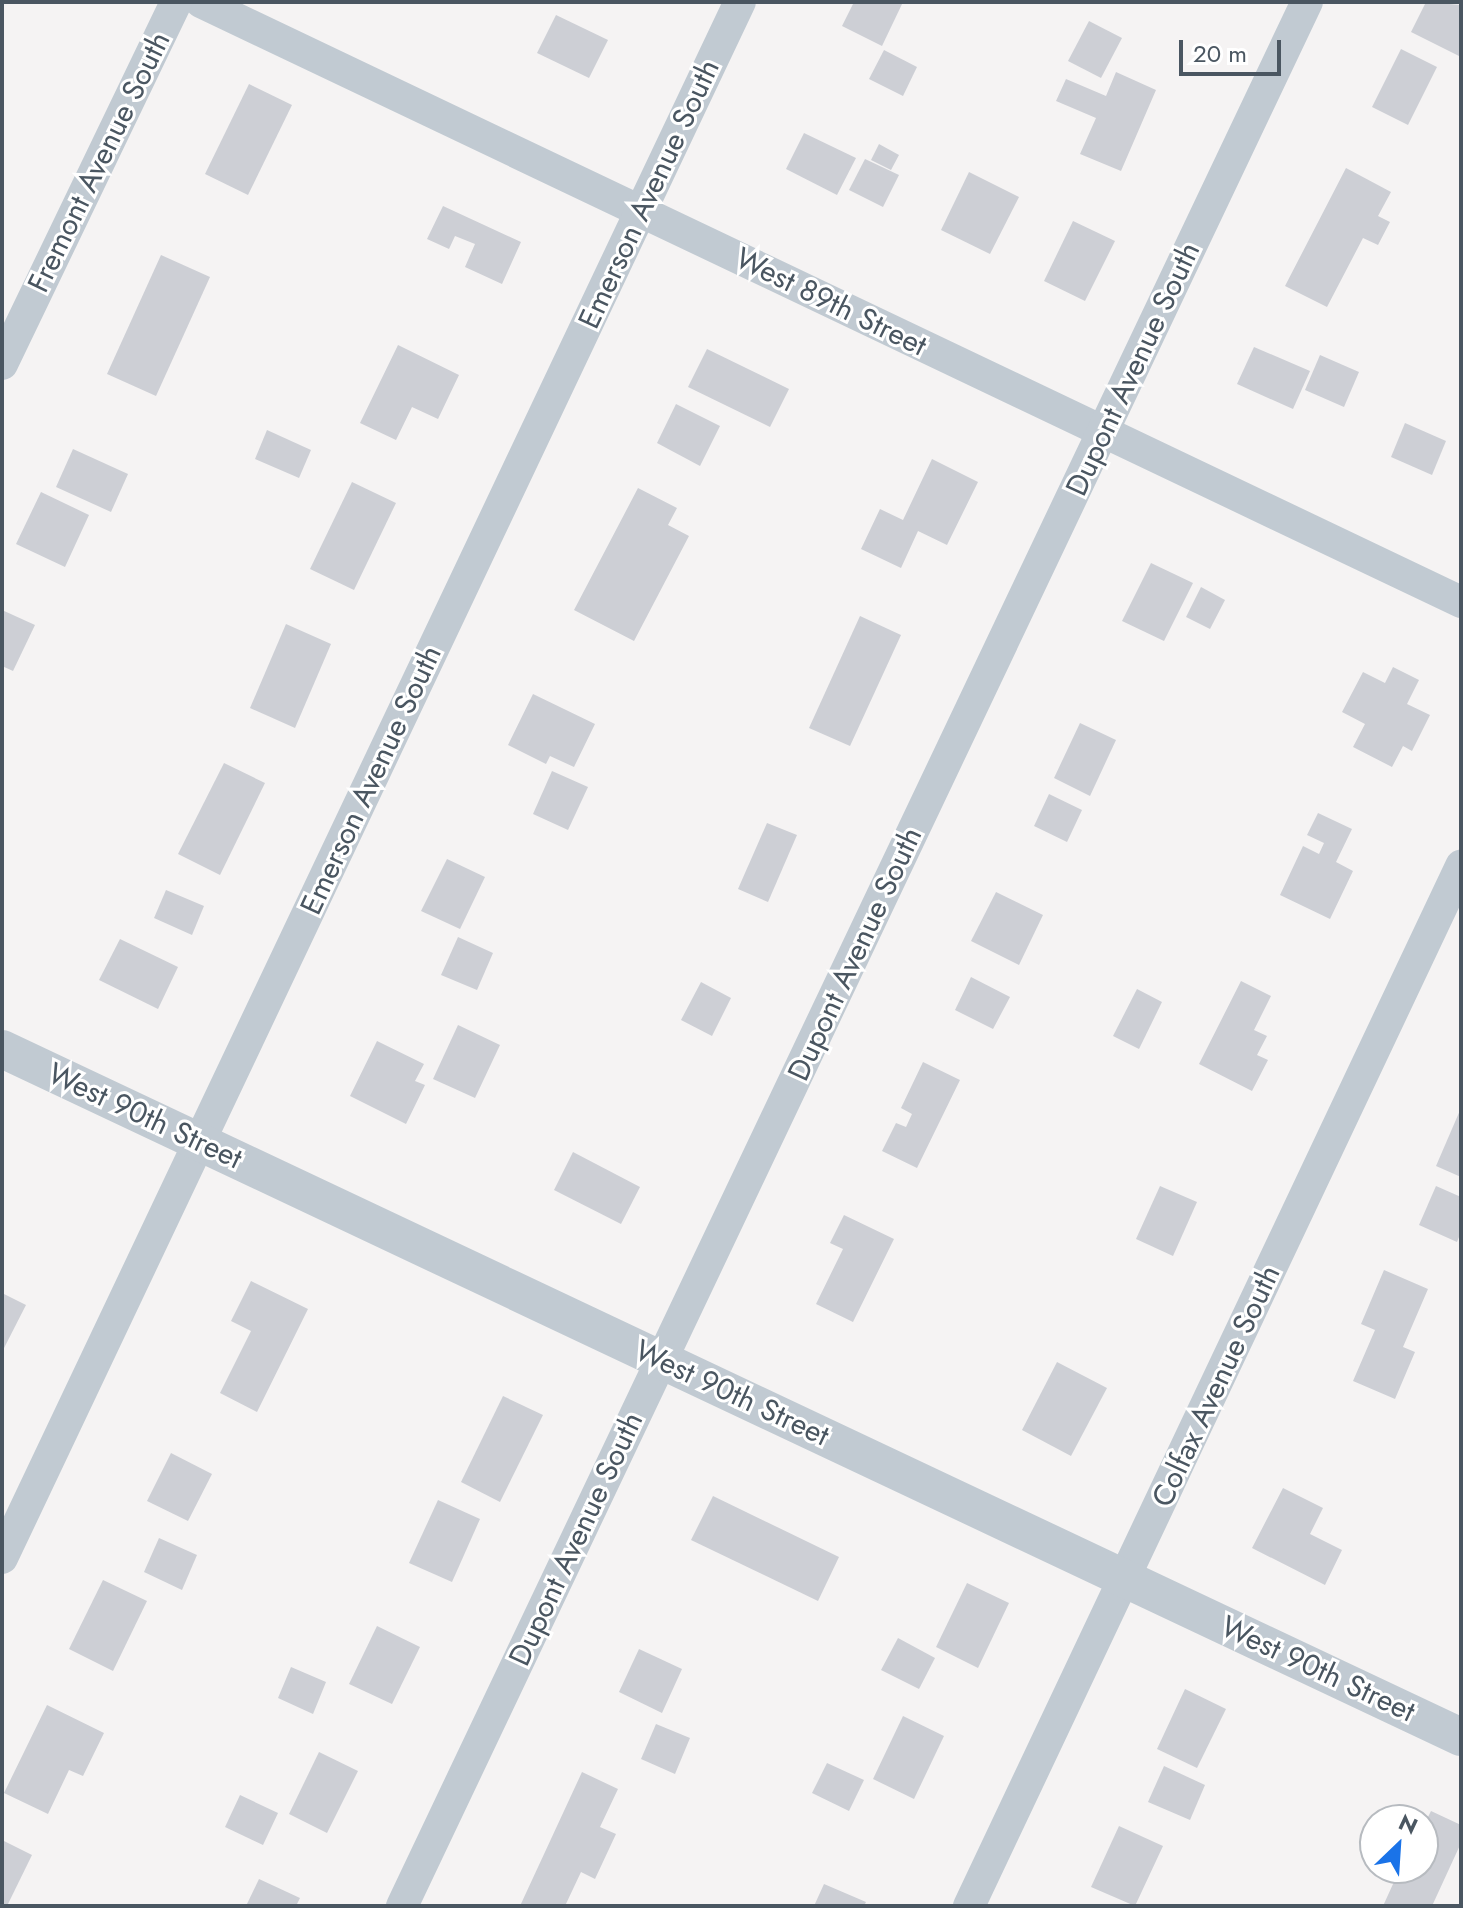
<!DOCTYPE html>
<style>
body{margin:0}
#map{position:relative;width:1463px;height:1908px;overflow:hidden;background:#f5f3f3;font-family:Jost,sans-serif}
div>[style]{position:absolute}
.building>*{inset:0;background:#cdcfd5}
.minor>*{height:32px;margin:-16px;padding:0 16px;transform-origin:16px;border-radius:16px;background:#c1cad2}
.tertiary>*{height:38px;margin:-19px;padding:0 19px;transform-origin:19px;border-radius:19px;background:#c1cad2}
span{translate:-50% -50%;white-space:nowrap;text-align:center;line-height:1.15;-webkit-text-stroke:6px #fff;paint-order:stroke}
.street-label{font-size:30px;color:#4a5661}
.frame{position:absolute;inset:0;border:4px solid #4a5661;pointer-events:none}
.north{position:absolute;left:1359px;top:1804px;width:80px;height:80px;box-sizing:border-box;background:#fff;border:2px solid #b7bbc0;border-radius:50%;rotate:25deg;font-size:22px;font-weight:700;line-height:32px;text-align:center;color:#4a5661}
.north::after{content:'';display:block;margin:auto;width:28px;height:36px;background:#1a73e8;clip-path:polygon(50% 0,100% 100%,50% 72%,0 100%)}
.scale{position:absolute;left:1179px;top:40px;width:102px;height:36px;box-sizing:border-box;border:4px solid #4a5661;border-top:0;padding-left:10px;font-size:24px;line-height:28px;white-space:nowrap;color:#4a5661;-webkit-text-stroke:6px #fff;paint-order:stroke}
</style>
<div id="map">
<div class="building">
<i style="clip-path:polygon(854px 2px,903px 2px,882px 46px,842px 26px)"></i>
<i style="clip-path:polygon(1426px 2px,1461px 5px,1461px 57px,1411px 32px)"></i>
<i style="clip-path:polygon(556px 15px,608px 40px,589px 78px,537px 53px)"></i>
<i style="clip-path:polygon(1089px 21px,1122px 38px,1101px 78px,1068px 61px)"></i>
<i style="clip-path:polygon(1401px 49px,1437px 67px,1408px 125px,1372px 107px)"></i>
<i style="clip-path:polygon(884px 50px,917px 67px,903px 96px,869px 79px)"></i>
<i style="clip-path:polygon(1116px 72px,1156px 90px,1121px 171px,1080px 154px,1096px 118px,1056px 101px,1066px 79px,1106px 96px)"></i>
<i style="clip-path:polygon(249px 84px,292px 105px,248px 195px,205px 174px)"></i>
<i style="clip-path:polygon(804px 133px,856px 158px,837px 195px,786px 169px)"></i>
<i style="clip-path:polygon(879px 144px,899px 155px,891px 170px,871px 160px)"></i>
<i style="clip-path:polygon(865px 159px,899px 175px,883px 207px,849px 190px)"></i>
<i style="clip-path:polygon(1346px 168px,1391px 192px,1378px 216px,1390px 222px,1378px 245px,1363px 238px,1327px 307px,1285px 286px)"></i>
<i style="clip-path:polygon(969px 172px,1019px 197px,990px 254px,941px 230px)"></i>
<i style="clip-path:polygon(443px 206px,521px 242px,502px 284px,465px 267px,475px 244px,455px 236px,449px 249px,427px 239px)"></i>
<i style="clip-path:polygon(1073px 221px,1115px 241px,1085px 301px,1044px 281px)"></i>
<i style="clip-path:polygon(161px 255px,210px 277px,156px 396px,107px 374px)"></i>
<i style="clip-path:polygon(398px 345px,459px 375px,438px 419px,412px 407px,396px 440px,360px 423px)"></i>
<i style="clip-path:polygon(1254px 347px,1310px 371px,1293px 409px,1237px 384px)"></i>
<i style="clip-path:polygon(707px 349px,789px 389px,770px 427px,688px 387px)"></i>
<i style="clip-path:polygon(1320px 355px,1359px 372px,1344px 407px,1305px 390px)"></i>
<i style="clip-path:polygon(676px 404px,720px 426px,700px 466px,657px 443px)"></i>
<i style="clip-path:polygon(1405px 423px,1446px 441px,1432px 475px,1391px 457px)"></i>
<i style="clip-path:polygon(267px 430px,311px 450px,299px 478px,255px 459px)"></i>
<i style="clip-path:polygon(73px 449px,128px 474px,111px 512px,56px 487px)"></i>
<i style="clip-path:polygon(932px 459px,978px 482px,947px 545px,918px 531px,901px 568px,861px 549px,880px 509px,903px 520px)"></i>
<i style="clip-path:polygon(352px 482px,396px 503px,354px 590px,310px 569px)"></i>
<i style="clip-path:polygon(638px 488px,677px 508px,668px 525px,689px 536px,634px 641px,574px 610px)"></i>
<i style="clip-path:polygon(41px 492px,89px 515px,65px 567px,16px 544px)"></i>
<i style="clip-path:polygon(1151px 563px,1193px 583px,1164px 641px,1122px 621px)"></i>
<i style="clip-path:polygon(1201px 587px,1225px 600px,1210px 629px,1186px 617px)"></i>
<i style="clip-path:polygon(2px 610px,35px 625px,13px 671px,2px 666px)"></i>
<i style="clip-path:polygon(860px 616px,901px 635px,850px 746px,809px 728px)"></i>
<i style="clip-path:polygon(286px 624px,331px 644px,295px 728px,250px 708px)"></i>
<i style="clip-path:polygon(1393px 667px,1419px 680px,1407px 704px,1430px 715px,1412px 751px,1403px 746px,1392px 767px,1353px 747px,1365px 724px,1342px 712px,1363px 672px,1385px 683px)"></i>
<i style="clip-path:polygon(533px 694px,595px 724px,574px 767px,550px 756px,546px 764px,508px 745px)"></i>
<i style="clip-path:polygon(1080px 723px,1116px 740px,1090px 796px,1054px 778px)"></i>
<i style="clip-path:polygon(224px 763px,265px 783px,220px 875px,178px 854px)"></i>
<i style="clip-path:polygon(552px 771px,588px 787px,568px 830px,533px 814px)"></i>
<i style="clip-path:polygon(1049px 794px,1082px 810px,1067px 842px,1034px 826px)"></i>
<i style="clip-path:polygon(1318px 813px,1352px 829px,1336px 862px,1353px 871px,1330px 919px,1280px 895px,1303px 846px,1319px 854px,1324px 843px,1307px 835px)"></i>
<i style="clip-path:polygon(767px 823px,797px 835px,768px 902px,738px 889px)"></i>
<i style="clip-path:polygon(447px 859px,485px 877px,460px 929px,421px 911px)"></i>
<i style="clip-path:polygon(166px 890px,204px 906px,192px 935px,154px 918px)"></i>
<i style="clip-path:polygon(996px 892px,1043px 915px,1019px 965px,971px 941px)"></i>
<i style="clip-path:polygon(458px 937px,493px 953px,477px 990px,441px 975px)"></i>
<i style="clip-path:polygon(120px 939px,178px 967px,158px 1009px,99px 980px)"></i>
<i style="clip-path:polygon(971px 977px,1010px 997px,993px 1029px,955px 1010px)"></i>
<i style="clip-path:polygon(1241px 981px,1271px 996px,1254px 1030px,1267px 1036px,1257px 1055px,1268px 1060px,1252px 1091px,1199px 1064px)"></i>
<i style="clip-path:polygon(701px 982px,731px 998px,712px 1036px,681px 1020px)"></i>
<i style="clip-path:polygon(1137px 989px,1162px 1002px,1139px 1049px,1113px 1036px)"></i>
<i style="clip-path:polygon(458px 1025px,500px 1045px,475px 1098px,433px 1079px)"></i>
<i style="clip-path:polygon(377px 1041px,424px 1064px,415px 1081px,425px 1085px,406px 1124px,350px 1096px)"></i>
<i style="clip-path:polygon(923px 1062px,960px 1080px,917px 1168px,882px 1151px,896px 1123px,906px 1127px,912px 1114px,901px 1108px)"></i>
<i style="clip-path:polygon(1461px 1108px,1461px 1177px,1436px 1166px)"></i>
<i style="clip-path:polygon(573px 1152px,640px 1187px,621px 1224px,554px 1190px)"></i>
<i style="clip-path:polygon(1160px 1186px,1197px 1202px,1173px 1256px,1136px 1239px)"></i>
<i style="clip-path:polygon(1436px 1186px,1461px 1197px,1461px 1232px,1457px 1242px,1419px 1225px)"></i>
<i style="clip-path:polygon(844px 1215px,894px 1239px,853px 1322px,816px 1304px,843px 1249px,830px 1243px)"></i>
<i style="clip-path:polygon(1384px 1270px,1428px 1289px,1403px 1347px,1415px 1352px,1395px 1399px,1353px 1381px,1375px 1330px,1361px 1324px)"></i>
<i style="clip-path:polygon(251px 1281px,308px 1309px,257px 1412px,220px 1393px,251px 1331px,231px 1321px)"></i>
<i style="clip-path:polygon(2px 1293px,26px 1305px,2px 1352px)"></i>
<i style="clip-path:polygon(1057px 1362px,1107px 1388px,1071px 1456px,1022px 1430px)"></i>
<i style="clip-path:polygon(503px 1396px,543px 1415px,500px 1502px,461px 1482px)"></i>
<i style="clip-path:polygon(171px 1453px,212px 1474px,188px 1521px,147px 1501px)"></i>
<i style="clip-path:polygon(1283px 1488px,1323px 1508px,1310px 1534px,1342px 1550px,1325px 1585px,1252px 1548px)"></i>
<i style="clip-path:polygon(713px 1496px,839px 1557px,818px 1601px,691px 1540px)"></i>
<i style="clip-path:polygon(438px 1500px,480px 1519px,452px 1582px,409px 1563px)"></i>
<i style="clip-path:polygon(159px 1538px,197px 1555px,182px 1590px,144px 1572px)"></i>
<i style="clip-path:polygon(103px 1580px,147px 1601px,113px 1671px,69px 1649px)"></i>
<i style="clip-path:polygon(967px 1583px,1009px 1603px,978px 1668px,936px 1647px)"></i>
<i style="clip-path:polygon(377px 1626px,420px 1647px,392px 1704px,349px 1684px)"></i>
<i style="clip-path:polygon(898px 1638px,935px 1658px,919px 1689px,881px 1670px)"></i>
<i style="clip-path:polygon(639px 1649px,682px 1669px,662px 1713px,619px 1692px)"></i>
<i style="clip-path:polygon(291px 1667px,326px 1682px,313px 1714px,278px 1698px)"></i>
<i style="clip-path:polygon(1185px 1689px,1226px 1709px,1197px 1768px,1157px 1749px)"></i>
<i style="clip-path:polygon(47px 1705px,104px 1733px,83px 1776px,69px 1770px,48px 1814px,4px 1793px)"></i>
<i style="clip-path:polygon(903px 1716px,944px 1736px,914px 1799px,873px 1779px)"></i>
<i style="clip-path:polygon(656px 1724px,690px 1738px,675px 1774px,641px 1759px)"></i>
<i style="clip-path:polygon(319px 1752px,358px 1771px,327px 1833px,289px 1814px)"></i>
<i style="clip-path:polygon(827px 1763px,864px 1780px,849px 1811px,812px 1793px)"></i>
<i style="clip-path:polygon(1164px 1766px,1205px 1785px,1190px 1820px,1148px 1802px)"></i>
<i style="clip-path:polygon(582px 1772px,618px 1789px,600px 1827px,616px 1834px,595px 1879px,581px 1872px,565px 1906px,520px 1906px)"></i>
<i style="clip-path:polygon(240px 1795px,278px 1813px,263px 1845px,225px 1827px)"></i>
<i style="clip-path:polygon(1431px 1811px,1461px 1825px,1461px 1843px,1432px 1906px,1383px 1906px,1398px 1873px,1411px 1879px,1416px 1868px,1423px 1868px,1423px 1827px)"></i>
<i style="clip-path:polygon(1119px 1826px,1163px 1846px,1135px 1906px,1091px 1887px)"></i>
<i style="clip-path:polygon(2px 1840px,32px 1855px,7px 1906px,2px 1906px)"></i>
<i style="clip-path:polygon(259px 1879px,300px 1898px,296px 1906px,246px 1906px)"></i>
<i style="clip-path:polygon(824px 1884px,866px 1902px,864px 1906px,814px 1906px)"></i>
</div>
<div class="minor">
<i style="left:201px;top:2px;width:1396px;rotate:25.46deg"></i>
<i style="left:2px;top:364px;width:402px;rotate:-64.3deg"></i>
<i style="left:2px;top:1558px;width:1722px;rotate:-64.63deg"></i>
<i style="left:402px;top:1906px;width:2108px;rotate:-64.58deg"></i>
<i style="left:969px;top:1906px;width:1151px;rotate:-64.68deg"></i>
</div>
<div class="tertiary">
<i style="left:2px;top:1049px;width:1613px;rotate:25.25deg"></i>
</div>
<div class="street-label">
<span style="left:99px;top:162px;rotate:-64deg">Fremont Avenue South</span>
<span style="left:649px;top:194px;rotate:-65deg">Emerson Avenue South</span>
<span style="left:831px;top:302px;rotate:26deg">West 89th Street</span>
<span style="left:1133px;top:369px;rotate:-65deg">Dupont Avenue South</span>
<span style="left:371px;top:780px;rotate:-65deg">Emerson Avenue South</span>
<span style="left:855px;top:954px;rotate:-65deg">Dupont Avenue South</span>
<span style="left:145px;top:1116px;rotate:25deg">West 90th Street</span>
<span style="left:1216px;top:1386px;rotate:-65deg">Colfax Avenue South</span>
<span style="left:732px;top:1393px;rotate:25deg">West 90th Street</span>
<span style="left:576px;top:1539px;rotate:-65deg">Dupont Avenue South</span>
<span style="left:1318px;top:1669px;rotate:25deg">West 90th Street</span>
</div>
<div class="frame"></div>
<div class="north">N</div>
<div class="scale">20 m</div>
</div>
